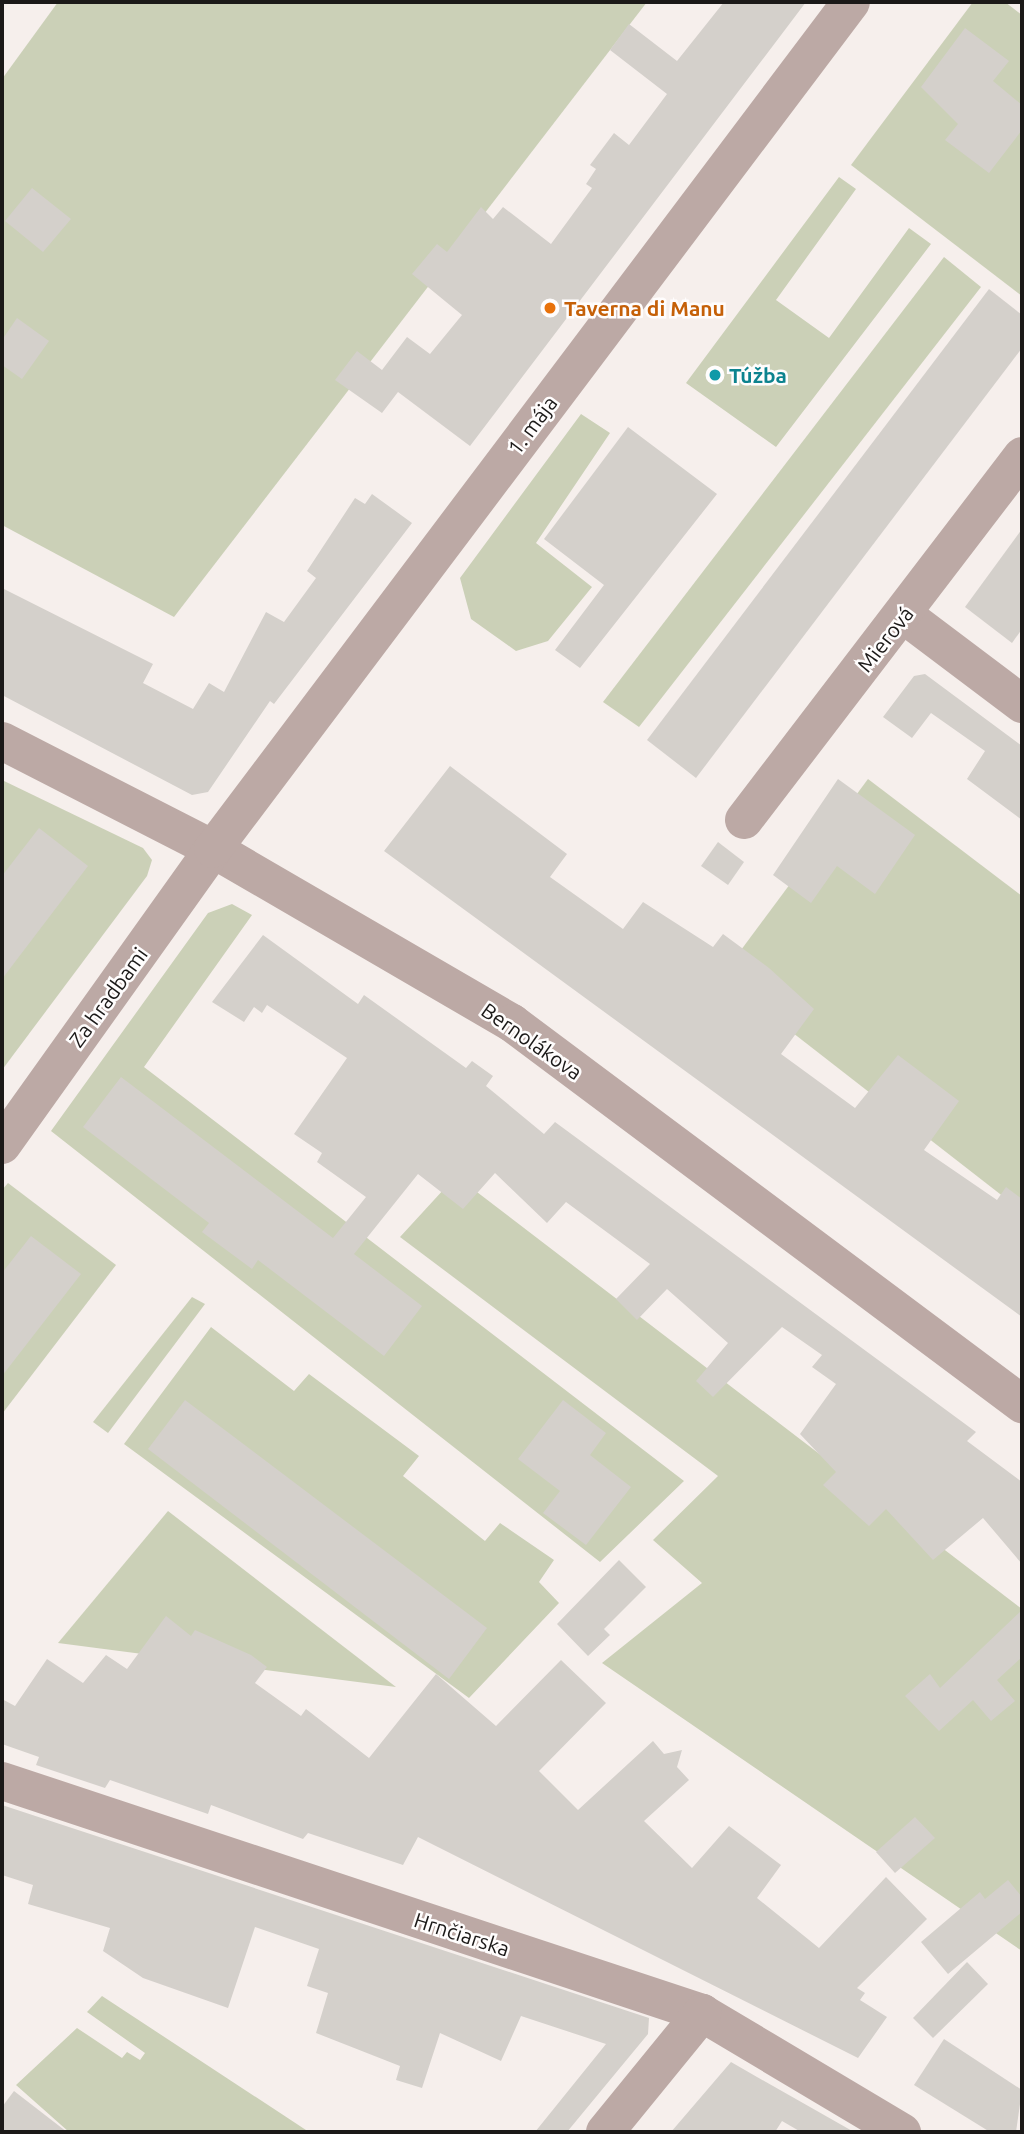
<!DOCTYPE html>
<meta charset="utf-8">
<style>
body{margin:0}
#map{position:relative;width:1024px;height:2134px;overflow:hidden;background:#f6efec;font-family:Ubuntu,sans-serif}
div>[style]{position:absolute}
.green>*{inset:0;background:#cbd0b7}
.building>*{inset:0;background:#d4d0cb}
.minor>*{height:38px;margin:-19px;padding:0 19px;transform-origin:19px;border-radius:19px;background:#bca9a5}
.dots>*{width:19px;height:19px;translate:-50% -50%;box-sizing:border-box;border:4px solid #fffdfd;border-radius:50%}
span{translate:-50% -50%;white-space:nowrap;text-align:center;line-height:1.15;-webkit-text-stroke:5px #fffdfd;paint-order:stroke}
.food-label{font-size:21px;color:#c56008;font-weight:700}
.left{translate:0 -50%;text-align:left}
.culture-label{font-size:21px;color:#0d838f;font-weight:700}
.street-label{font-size:21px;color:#1b1918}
.frame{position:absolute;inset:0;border:4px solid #1b1918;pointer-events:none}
</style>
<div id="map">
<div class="green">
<i style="clip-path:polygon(58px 2px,647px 2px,174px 617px,2px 525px,2px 79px)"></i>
<i style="clip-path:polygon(973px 2px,1005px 2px,1022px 15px,1022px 296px,851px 165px)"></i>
<i style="clip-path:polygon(839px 177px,856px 189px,776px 300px,829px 338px,909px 228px,931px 244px,776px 447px,686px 383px)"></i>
<i style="clip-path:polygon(944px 257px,981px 287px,639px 727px,603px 702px)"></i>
<i style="clip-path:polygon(581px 414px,610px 433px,536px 543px,592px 587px,548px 641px,516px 651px,471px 619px,460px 578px)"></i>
<i style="clip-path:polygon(868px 779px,1022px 896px,1022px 1211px,721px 977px)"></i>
<i style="clip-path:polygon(2px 780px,143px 848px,152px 860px,147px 876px,2px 1070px)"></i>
<i style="clip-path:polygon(232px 904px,252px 915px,144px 1067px,684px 1481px,600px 1562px,51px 1131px,208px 913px)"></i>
<i style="clip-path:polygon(456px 1176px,1022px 1609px,1022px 1951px,602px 1663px,702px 1583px,653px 1540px,718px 1476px,400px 1237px)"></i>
<i style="clip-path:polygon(8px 1183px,116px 1265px,2px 1414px,2px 1190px)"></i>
<i style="clip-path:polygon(192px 1297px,205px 1304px,108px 1433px,93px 1422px)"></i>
<i style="clip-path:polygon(211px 1327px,294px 1391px,309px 1374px,419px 1456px,403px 1476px,485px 1541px,500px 1523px,554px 1560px,539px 1582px,559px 1603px,469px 1698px,124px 1444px)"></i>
<i style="clip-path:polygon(168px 1511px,396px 1687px,58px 1643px)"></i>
<i style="clip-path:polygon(102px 1996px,309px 2132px,69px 2132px,16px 2085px,77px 2028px,122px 2058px,127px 2052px,140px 2060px,145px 2053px,87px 2012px)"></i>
</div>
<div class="building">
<i style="clip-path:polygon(724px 2px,806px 2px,470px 446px,398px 392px,382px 413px,335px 380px,357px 351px,382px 370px,407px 337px,430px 354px,462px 315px,412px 274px,437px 244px,447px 252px,481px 207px,493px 219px,503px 207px,551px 244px,592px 188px,586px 184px,596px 169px,590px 165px,614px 133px,629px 145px,667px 94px,610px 50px,629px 24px,677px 61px)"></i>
<i style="clip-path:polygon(965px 28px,1009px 61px,993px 81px,1022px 105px,1022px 130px,989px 173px,945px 140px,958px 124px,921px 87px)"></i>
<i style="clip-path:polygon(32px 188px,71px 219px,43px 252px,5px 221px)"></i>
<i style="clip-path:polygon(989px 289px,1022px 315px,1022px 348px,696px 778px,647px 740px)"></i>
<i style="clip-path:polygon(17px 318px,49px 341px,22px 379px,2px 365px,2px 340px)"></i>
<i style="clip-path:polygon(628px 427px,717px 494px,580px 668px,555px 650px,604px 585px,544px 539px)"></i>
<i style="clip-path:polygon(372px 494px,412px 523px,274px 704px,270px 701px,208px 792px,192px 795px,2px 695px,2px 588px,153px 664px,143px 683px,193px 709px,209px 683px,224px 692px,266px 612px,284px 622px,316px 578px,307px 571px,355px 498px,365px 504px)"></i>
<i style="clip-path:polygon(1022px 529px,1022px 629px,1012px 643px,965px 607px)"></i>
<i style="clip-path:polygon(925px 674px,1022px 746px,1022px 820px,967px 779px,985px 751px,931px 713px,912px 738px,883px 717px,914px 676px)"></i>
<i style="clip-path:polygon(450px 766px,567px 854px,550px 877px,623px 929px,643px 902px,713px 947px,723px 934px,769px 968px,814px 1009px,781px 1054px,855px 1108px,898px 1055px,959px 1101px,924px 1150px,997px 1200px,1006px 1187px,1022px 1199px,1022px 1317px,384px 851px)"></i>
<i style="clip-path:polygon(838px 779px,915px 835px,875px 894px,837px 866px,811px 903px,773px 875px)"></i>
<i style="clip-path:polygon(39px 828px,88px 866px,2px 979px,2px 876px)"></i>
<i style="clip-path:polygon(718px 842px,744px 862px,728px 885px,701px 866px)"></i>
<i style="clip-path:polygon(263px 935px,358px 1004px,364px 995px,466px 1068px,472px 1061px,493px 1076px,486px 1086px,544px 1134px,555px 1122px,976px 1432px,967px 1441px,1022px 1482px,1022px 1564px,983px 1518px,933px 1560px,886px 1509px,869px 1526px,823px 1485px,836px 1472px,800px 1434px,836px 1384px,812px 1367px,822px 1355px,782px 1327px,713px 1397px,696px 1381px,728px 1343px,667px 1289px,637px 1320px,616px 1299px,650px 1264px,566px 1202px,547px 1223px,495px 1173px,463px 1209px,418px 1174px,354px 1254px,422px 1306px,384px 1356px,258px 1260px,252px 1269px,202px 1232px,209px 1223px,83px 1127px,121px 1077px,333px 1238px,366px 1197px,317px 1162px,322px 1153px,294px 1134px,347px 1058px,267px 1005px,262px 1013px,254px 1007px,244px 1022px,212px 1002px)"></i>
<i style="clip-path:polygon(31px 1236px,81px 1274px,2px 1376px,2px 1273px)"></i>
<i style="clip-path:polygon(185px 1400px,487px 1628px,449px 1679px,148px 1449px)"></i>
<i style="clip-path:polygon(563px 1400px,606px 1433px,590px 1455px,631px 1487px,586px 1545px,543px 1513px,560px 1491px,518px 1459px)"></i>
<i style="clip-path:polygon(619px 1560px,646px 1587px,604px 1629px,610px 1635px,588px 1656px,557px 1624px)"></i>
<i style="clip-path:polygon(1022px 1610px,1022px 1657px,997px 1680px,1015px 1701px,991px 1721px,973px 1700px,939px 1731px,905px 1696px,930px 1674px,940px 1688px)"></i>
<i style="clip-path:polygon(166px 1616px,191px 1636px,195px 1630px,251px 1655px,267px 1667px,255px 1683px,301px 1716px,306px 1709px,369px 1758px,436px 1674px,496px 1726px,561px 1660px,606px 1703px,539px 1771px,578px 1810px,653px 1741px,664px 1754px,682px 1750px,677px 1767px,689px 1780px,644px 1821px,692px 1868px,729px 1826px,781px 1865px,757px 1898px,819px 1948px,886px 1877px,927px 1919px,857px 1988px,865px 1993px,860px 2000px,887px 2017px,858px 2058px,418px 1837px,403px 1865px,308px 1833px,303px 1839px,211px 1805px,208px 1814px,110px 1780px,105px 1788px,36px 1765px,39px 1757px,2px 1744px,2px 1699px,15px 1706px,47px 1659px,83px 1683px,106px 1655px,127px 1669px)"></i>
<i style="clip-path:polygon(2px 1805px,649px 2018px,648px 2034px,567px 2132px,535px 2132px,606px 2044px,521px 2016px,501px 2061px,440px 2033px,422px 2088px,396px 2080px,400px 2066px,316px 2033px,328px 1993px,307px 1986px,319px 1949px,255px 1927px,228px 2008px,143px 1978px,103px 1951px,110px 1928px,28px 1904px,33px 1885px,2px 1875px)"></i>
<i style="clip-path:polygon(915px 1817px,935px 1838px,895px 1873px,876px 1852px)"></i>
<i style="clip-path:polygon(1008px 1880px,1022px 1897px,1022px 1912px,948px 1974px,921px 1942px,980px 1892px,985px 1899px)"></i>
<i style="clip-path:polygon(967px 1962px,988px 1984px,933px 2038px,913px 2018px)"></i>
<i style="clip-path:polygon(944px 2039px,1022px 2090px,1016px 2132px,990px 2132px,914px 2085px)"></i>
<i style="clip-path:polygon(731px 2062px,757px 2077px,854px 2132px,801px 2132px,782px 2121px,775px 2132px,671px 2132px)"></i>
<i style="clip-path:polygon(14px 2091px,67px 2132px,2px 2132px,2px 2107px)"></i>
</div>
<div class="minor">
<i style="left:904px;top:615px;width:148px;rotate:37deg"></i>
<i style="left:2px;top:741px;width:237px;rotate:27.1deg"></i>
<i style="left:213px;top:849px;width:346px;rotate:30.2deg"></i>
<i style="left:512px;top:1023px;width:637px;rotate:36.76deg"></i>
<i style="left:744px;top:820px;width:458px;rotate:-52.6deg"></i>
<i style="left:2px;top:1145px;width:364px;rotate:-54.5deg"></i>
<i style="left:213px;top:849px;width:1060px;rotate:-53.01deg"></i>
<i style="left:2px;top:1781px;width:737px;rotate:18.34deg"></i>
<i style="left:702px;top:2013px;width:233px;rotate:30.8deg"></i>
<i style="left:605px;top:2132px;width:154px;rotate:-50.8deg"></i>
</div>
<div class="dots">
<i style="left:550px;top:308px;background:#e8710a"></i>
<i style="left:715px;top:375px;background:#0f9aa8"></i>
</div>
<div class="food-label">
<span class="left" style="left:564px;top:308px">Taverna di Manu</span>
</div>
<div class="culture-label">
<span class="left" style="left:729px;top:375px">Túžba</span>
</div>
<div class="street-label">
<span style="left:532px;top:425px;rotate:-53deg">1. mája</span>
<span style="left:885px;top:639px;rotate:-52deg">Mierová</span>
<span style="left:108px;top:997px;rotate:-54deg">Za hradbami</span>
<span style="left:532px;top:1041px;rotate:35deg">Bernolákova</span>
<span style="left:462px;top:1934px;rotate:18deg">Hrnčiarska</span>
</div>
<div class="frame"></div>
</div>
